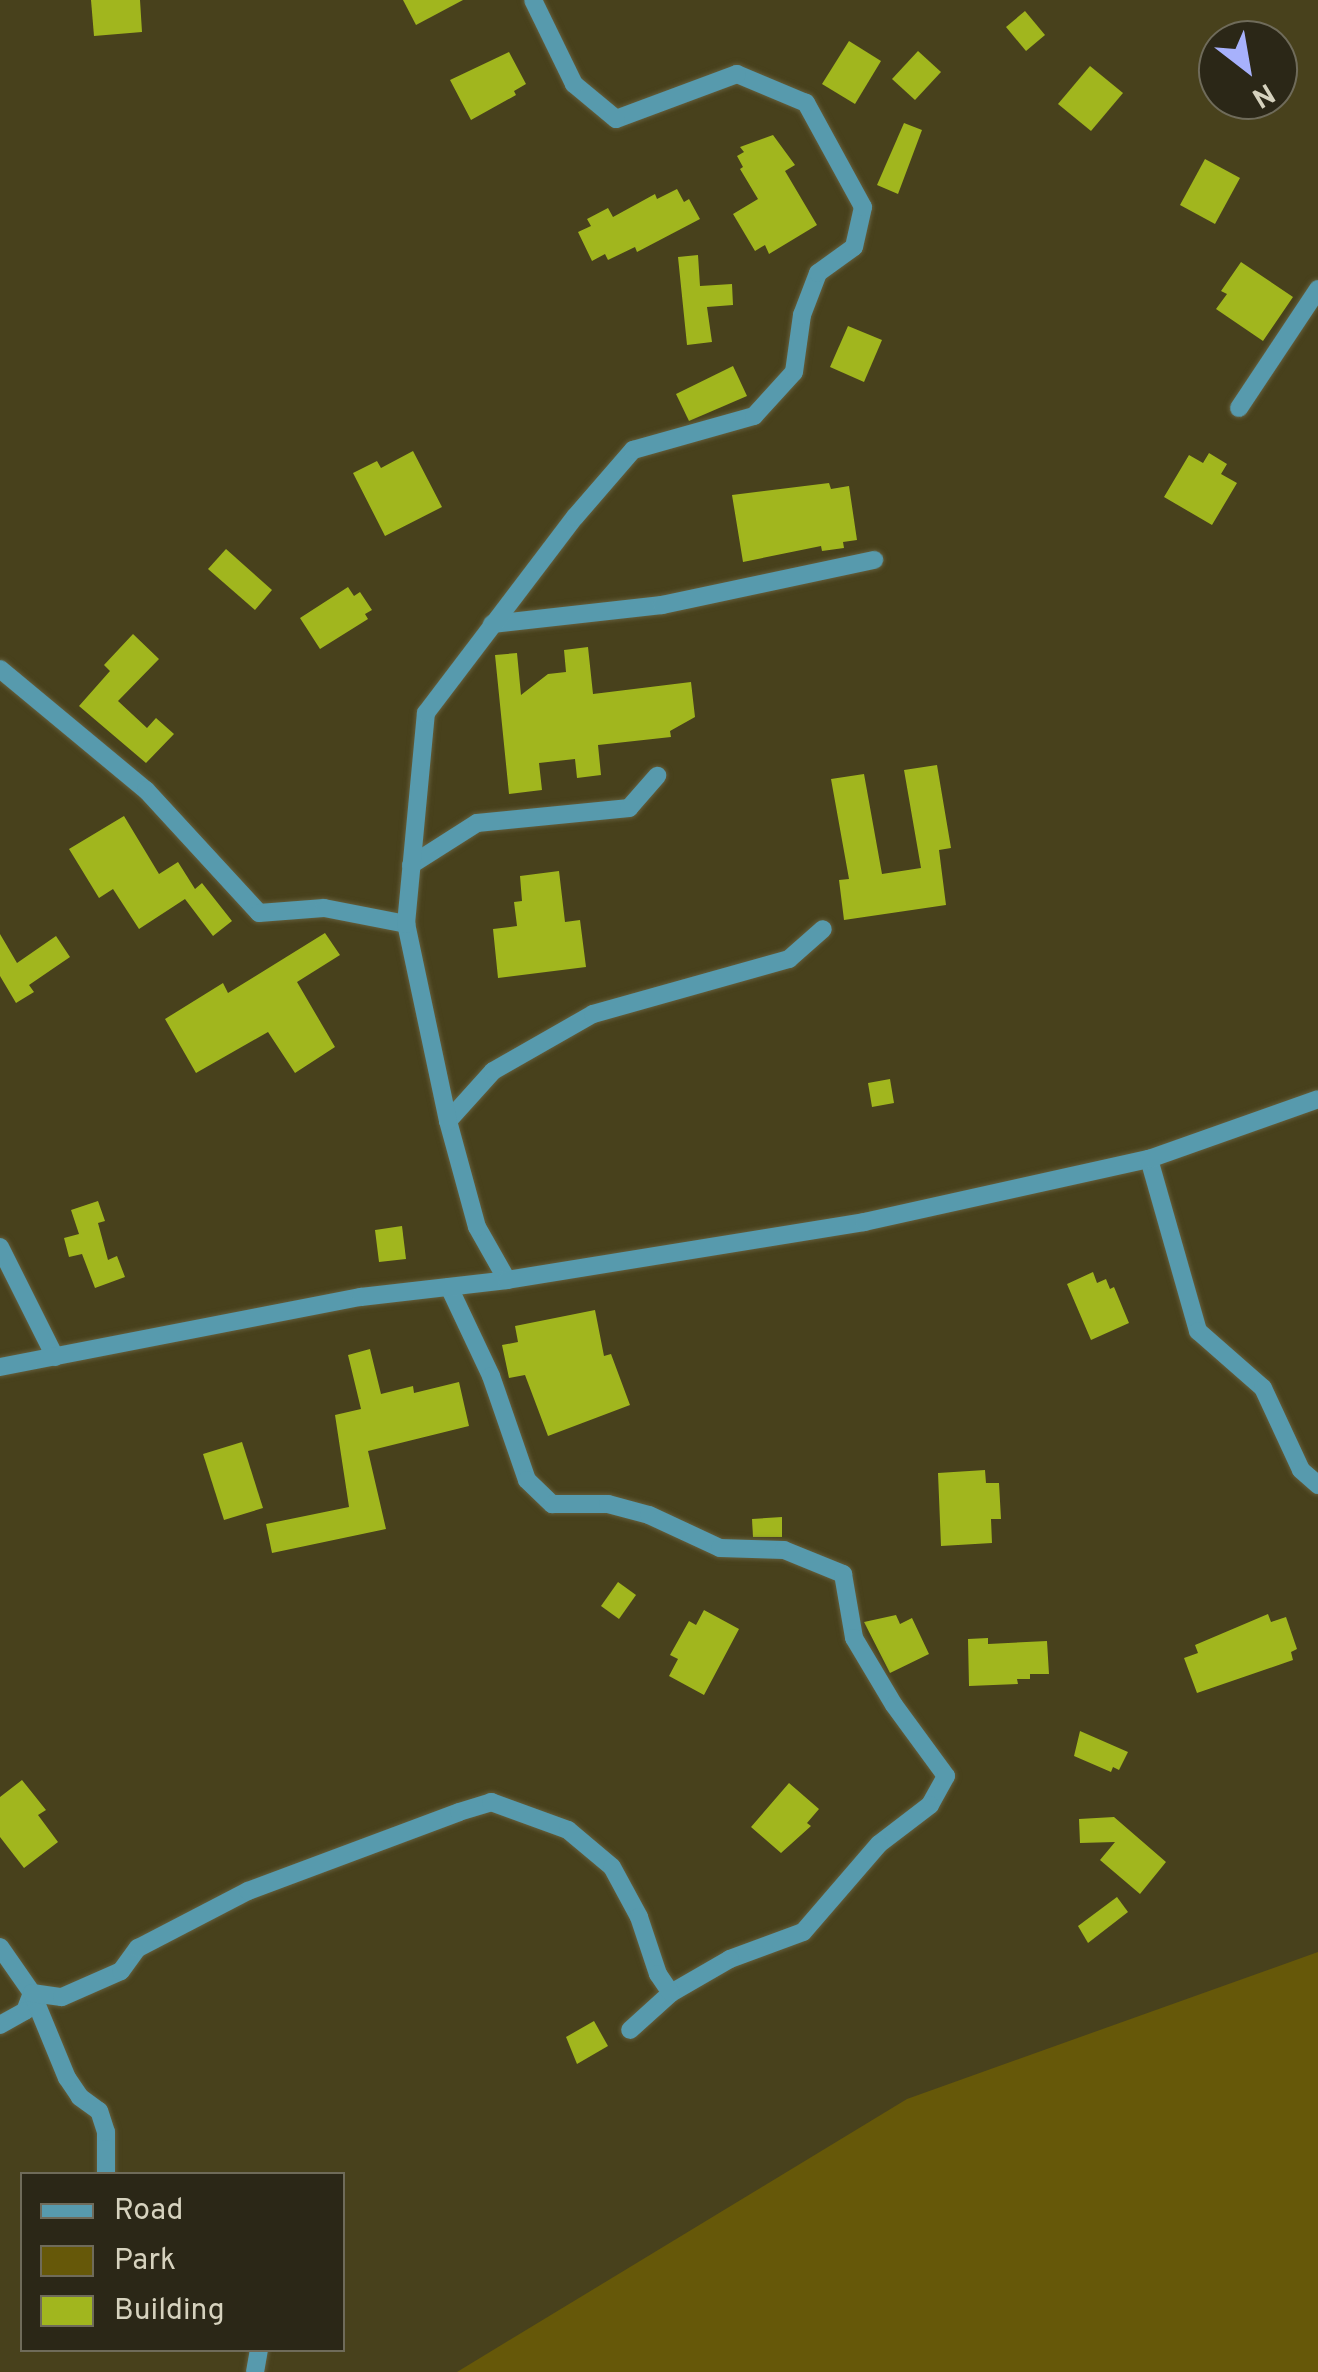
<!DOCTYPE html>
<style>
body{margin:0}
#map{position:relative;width:1318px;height:2372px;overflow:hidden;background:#48411c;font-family:Overpass,sans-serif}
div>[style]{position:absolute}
.green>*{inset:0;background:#665809}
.building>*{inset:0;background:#a1b61e}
.roads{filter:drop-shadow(0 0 2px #645e3c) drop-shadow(0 0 2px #645e3c)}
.minor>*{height:18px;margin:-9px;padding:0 9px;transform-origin:9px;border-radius:9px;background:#579aad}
span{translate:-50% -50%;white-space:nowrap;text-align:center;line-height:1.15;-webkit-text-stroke:10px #2b2717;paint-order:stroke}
.legend{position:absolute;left:20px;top:2172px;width:325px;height:180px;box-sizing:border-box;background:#2b2717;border:2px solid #6f6b5a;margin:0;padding:12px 18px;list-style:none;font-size:30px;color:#d6d2be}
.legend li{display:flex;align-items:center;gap:20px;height:50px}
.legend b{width:50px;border:2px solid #6f6b5a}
.north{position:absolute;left:1198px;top:20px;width:100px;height:100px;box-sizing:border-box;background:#2b2717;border:2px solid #6f6b5a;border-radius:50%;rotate:149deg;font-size:28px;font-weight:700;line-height:40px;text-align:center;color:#d6d2be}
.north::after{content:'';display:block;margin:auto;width:35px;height:45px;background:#a7b1fc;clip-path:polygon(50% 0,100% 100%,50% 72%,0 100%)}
</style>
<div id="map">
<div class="green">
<i style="clip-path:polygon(1318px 1952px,1318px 2372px,457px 2372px,907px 2099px)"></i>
</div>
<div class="building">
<i style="clip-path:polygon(91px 0,140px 0,142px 32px,94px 36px)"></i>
<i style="clip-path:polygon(403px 0,463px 0,416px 25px)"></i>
<i style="clip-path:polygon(1025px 11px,1045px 35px,1026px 51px,1006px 27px)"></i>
<i style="clip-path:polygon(849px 41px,881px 61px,855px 104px,822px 84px)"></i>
<i style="clip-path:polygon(918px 51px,941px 72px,915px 100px,892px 79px)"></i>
<i style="clip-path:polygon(509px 52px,526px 84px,514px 91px,516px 95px,471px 120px,450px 80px)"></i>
<i style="clip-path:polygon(1090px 66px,1123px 93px,1091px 131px,1058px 104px)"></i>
<i style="clip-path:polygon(904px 123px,922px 130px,898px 194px,877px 185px)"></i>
<i style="clip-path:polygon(773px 135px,795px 165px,785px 171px,817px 225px,769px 254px,765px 245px,755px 251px,733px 214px,758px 199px,740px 169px,743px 167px,737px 156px,744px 152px,740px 147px)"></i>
<i style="clip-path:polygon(1205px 159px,1240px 178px,1215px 224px,1180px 205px)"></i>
<i style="clip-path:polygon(677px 189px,684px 202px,689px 199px,700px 219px,637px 252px,635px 247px,608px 260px,605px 254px,592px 261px,578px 232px,591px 226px,587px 219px,608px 208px,613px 217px,655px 194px,657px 199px)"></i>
<i style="clip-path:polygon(698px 255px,700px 286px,732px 284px,733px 305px,707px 307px,712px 342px,687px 345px,678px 257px)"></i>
<i style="clip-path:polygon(1241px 262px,1293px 297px,1263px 341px,1216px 309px,1227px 294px,1221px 291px)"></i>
<i style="clip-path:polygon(848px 326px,882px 340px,864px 382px,830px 367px)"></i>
<i style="clip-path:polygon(733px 366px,747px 396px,689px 421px,676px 394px)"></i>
<i style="clip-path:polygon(413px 451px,442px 507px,385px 536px,353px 473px,377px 461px,381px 468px)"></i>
<i style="clip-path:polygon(1209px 453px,1227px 464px,1221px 474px,1237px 483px,1212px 525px,1164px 497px,1189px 455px,1203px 463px)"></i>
<i style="clip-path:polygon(829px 483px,831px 489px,849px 486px,857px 540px,843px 542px,844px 548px,822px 551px,821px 546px,743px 562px,732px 495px)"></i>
<i style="clip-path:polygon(226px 549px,272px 590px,255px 610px,208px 569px)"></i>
<i style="clip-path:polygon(348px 587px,354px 596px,360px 592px,372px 610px,365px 614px,368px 619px,320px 649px,300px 618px)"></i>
<i style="clip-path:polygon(133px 634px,159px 659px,118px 701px,147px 728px,156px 718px,174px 734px,146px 763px,79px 706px,110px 671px,104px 665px)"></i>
<i style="clip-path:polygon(588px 647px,593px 694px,691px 682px,695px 717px,670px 731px,671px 737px,598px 745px,601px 775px,577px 778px,575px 759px,539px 763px,542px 790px,509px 794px,495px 655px,517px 653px,521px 695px,548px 674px,566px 672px,564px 650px)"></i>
<i style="clip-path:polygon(937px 765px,951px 848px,939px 850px,946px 905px,844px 920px,839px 880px,849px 879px,831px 779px,864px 774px,882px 874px,921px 868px,904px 770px)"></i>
<i style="clip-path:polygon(124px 816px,159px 874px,178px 862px,195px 889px,202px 883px,232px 921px,213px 936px,185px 899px,139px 929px,113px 889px,99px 898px,69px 849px)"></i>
<i style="clip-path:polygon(559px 871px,565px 922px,580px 920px,586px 967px,498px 978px,493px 929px,517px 926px,514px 902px,522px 901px,520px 876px)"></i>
<i style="clip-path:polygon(325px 933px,340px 955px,297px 982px,335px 1047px,295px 1073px,268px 1032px,196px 1073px,165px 1019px,223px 983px,228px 993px)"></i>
<i style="clip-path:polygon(0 934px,17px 963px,56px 936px,70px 957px,29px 985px,34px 992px,16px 1003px,0 976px)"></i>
<i style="clip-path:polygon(890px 1079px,894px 1103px,872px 1107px,868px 1083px)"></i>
<i style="clip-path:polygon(98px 1201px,105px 1221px,98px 1223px,108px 1260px,117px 1256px,125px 1277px,95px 1288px,82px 1254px,69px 1257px,64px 1238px,79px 1234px,71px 1210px)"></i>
<i style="clip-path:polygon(402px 1226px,406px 1259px,379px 1262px,375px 1230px)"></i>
<i style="clip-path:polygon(1093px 1272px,1097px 1283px,1106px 1279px,1110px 1289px,1114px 1287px,1129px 1323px,1091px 1340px,1067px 1284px)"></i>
<i style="clip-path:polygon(595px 1310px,604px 1356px,611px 1354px,630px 1405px,548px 1436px,525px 1375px,509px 1378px,502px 1345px,518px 1342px,515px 1326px)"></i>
<i style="clip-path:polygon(370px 1349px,381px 1394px,413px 1386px,414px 1393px,459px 1382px,469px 1426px,368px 1451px,386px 1529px,272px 1553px,266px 1524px,349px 1507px,335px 1415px,361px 1409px,348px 1355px)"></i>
<i style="clip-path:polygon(242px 1442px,263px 1508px,224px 1520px,203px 1454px)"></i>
<i style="clip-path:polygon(985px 1470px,986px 1483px,999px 1483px,1001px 1519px,991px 1519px,992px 1543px,941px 1546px,938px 1473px)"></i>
<i style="clip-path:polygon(782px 1517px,782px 1537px,753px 1537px,752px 1519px)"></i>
<i style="clip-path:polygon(618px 1582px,636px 1595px,619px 1619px,601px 1606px)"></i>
<i style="clip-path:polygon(704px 1610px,739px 1629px,704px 1695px,669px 1676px,678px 1659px,670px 1655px,689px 1621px,696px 1625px)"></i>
<i style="clip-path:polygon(1268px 1614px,1271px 1622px,1286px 1617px,1297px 1649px,1291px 1652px,1293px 1660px,1197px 1693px,1184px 1658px,1198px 1653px,1195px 1645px)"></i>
<i style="clip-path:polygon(896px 1615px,900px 1624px,912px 1618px,929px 1654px,890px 1673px,864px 1622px)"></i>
<i style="clip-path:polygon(988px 1638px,988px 1644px,1047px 1641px,1049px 1674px,1030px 1674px,1030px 1679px,1017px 1679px,1018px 1684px,969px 1686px,968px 1639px)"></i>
<i style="clip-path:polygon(1080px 1731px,1128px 1752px,1119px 1770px,1113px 1767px,1111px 1772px,1074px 1756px)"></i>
<i style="clip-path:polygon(22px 1780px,46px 1810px,38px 1815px,58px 1842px,24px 1868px,0 1837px,0 1797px)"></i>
<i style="clip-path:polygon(789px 1783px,819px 1809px,807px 1823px,811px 1826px,781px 1853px,751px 1827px)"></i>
<i style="clip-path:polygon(1114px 1817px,1166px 1862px,1140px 1894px,1100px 1860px,1115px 1842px,1080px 1843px,1079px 1819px)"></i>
<i style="clip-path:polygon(1117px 1897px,1128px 1912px,1088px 1943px,1078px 1926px)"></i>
<i style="clip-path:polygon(594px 2021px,608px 2046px,577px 2064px,566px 2037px)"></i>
</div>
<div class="roads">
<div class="minor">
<i style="left:1239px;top:408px;width:143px;rotate:-56.4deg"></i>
<i style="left:492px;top:624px;width:171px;rotate:-6.4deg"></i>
<i style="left:662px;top:605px;width:217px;rotate:-12deg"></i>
<i style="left:0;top:669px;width:190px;rotate:39.7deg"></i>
<i style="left:146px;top:790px;width:167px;rotate:47.4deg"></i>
<i style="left:259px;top:913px;width:65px;rotate:-4.4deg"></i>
<i style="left:324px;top:908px;width:84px;rotate:11deg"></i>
<i style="left:411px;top:865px;width:78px;rotate:-32.5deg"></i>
<i style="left:477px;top:823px;width:153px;rotate:-5.6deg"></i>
<i style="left:629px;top:808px;width:43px;rotate:-48.8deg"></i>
<i style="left:448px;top:1121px;width:67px;rotate:-48deg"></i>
<i style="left:493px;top:1071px;width:115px;rotate:-29.7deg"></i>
<i style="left:593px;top:1014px;width:204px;rotate:-15.7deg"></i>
<i style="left:789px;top:959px;width:45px;rotate:-41.4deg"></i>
<i style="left:1149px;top:1159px;width:179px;rotate:74.1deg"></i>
<i style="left:1198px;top:1331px;width:86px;rotate:41.2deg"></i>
<i style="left:1263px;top:1388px;width:90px;rotate:65.1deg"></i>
<i style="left:1301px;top:1470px;width:23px;rotate:41deg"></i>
<i style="left:0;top:1247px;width:123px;rotate:63.4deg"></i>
<i style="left:507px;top:1280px;width:61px;rotate:-119.5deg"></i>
<i style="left:477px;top:1227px;width:110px;rotate:-105.3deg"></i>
<i style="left:448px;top:1121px;width:201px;rotate:-102deg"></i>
<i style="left:406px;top:924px;width:212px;rotate:-84.6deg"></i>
<i style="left:426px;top:713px;width:246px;rotate:-52.8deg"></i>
<i style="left:575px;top:517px;width:89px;rotate:-49.1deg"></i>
<i style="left:633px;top:450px;width:126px;rotate:-15.7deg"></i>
<i style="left:754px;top:416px;width:59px;rotate:-47.7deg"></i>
<i style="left:794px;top:372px;width:58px;rotate:-82deg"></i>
<i style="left:802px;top:315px;width:45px;rotate:-69.1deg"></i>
<i style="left:818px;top:273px;width:44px;rotate:-35.8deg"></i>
<i style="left:854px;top:247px;width:41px;rotate:-77.3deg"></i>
<i style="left:863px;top:207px;width:119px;rotate:-118.7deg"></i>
<i style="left:806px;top:103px;width:75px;rotate:-157.2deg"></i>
<i style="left:737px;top:74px;width:129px;rotate:159.6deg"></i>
<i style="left:616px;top:119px;width:55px;rotate:-140.2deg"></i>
<i style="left:574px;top:84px;width:93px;rotate:-116deg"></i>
<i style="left:449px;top:1287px;width:98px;rotate:64.7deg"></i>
<i style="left:491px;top:1376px;width:110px;rotate:70.9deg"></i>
<i style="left:527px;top:1480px;width:35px;rotate:44deg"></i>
<i style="left:552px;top:1504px;width:56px"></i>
<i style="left:608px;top:1504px;width:42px;rotate:15deg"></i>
<i style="left:649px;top:1515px;width:78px;rotate:24.9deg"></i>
<i style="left:720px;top:1548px;width:64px;rotate:1.8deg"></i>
<i style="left:784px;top:1550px;width:64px;rotate:22.1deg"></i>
<i style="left:843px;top:1574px;width:65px;rotate:80.2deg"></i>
<i style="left:854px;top:1638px;width:78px;rotate:59.2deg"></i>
<i style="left:894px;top:1705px;width:88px;rotate:53.8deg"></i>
<i style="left:946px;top:1776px;width:33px;rotate:119deg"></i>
<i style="left:930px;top:1805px;width:64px;rotate:142.6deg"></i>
<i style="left:879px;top:1844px;width:116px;rotate:130.8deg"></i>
<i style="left:803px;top:1932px;width:78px;rotate:159.7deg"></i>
<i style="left:730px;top:1959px;width:68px;rotate:150deg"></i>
<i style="left:671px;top:1993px;width:55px;rotate:137.9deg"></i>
<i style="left:0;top:1367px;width:368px;rotate:-11deg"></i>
<i style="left:361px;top:1297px;width:147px;rotate:-6.6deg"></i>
<i style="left:507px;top:1280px;width:362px;rotate:-9.2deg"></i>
<i style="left:864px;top:1222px;width:292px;rotate:-12.5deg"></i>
<i style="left:1149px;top:1159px;width:179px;rotate:-19.5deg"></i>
<i style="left:0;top:1947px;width:56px;rotate:55.2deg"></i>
<i style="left:32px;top:1993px;width:19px;rotate:111deg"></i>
<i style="left:25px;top:2011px;width:29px;rotate:151deg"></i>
<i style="left:106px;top:2174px;width:42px;rotate:-90deg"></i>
<i style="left:106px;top:2132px;width:22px;rotate:-108deg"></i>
<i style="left:99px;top:2111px;width:24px;rotate:-144deg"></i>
<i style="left:80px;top:2097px;width:23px;rotate:-124deg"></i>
<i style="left:67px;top:2078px;width:92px;rotate:-112.4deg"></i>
<i style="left:32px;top:1993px;width:30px;rotate:8deg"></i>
<i style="left:62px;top:1997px;width:64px;rotate:-23.8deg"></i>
<i style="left:121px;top:1971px;width:29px;rotate:-54deg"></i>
<i style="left:138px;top:1948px;width:124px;rotate:-27.4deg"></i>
<i style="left:248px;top:1891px;width:225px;rotate:-20.5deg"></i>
<i style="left:459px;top:1812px;width:34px;rotate:-17deg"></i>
<i style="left:491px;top:1802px;width:82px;rotate:20deg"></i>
<i style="left:568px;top:1830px;width:57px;rotate:40.1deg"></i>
<i style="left:612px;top:1867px;width:57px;rotate:61.6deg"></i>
<i style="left:639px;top:1917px;width:60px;rotate:71.6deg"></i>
<i style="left:658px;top:1974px;width:23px;rotate:56deg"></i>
<i style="left:255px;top:2372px;width:22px;rotate:-80deg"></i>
</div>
</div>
<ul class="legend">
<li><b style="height:12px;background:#579aad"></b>Road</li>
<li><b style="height:28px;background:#665809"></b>Park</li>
<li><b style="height:28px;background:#a1b61e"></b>Building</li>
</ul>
<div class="north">N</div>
</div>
